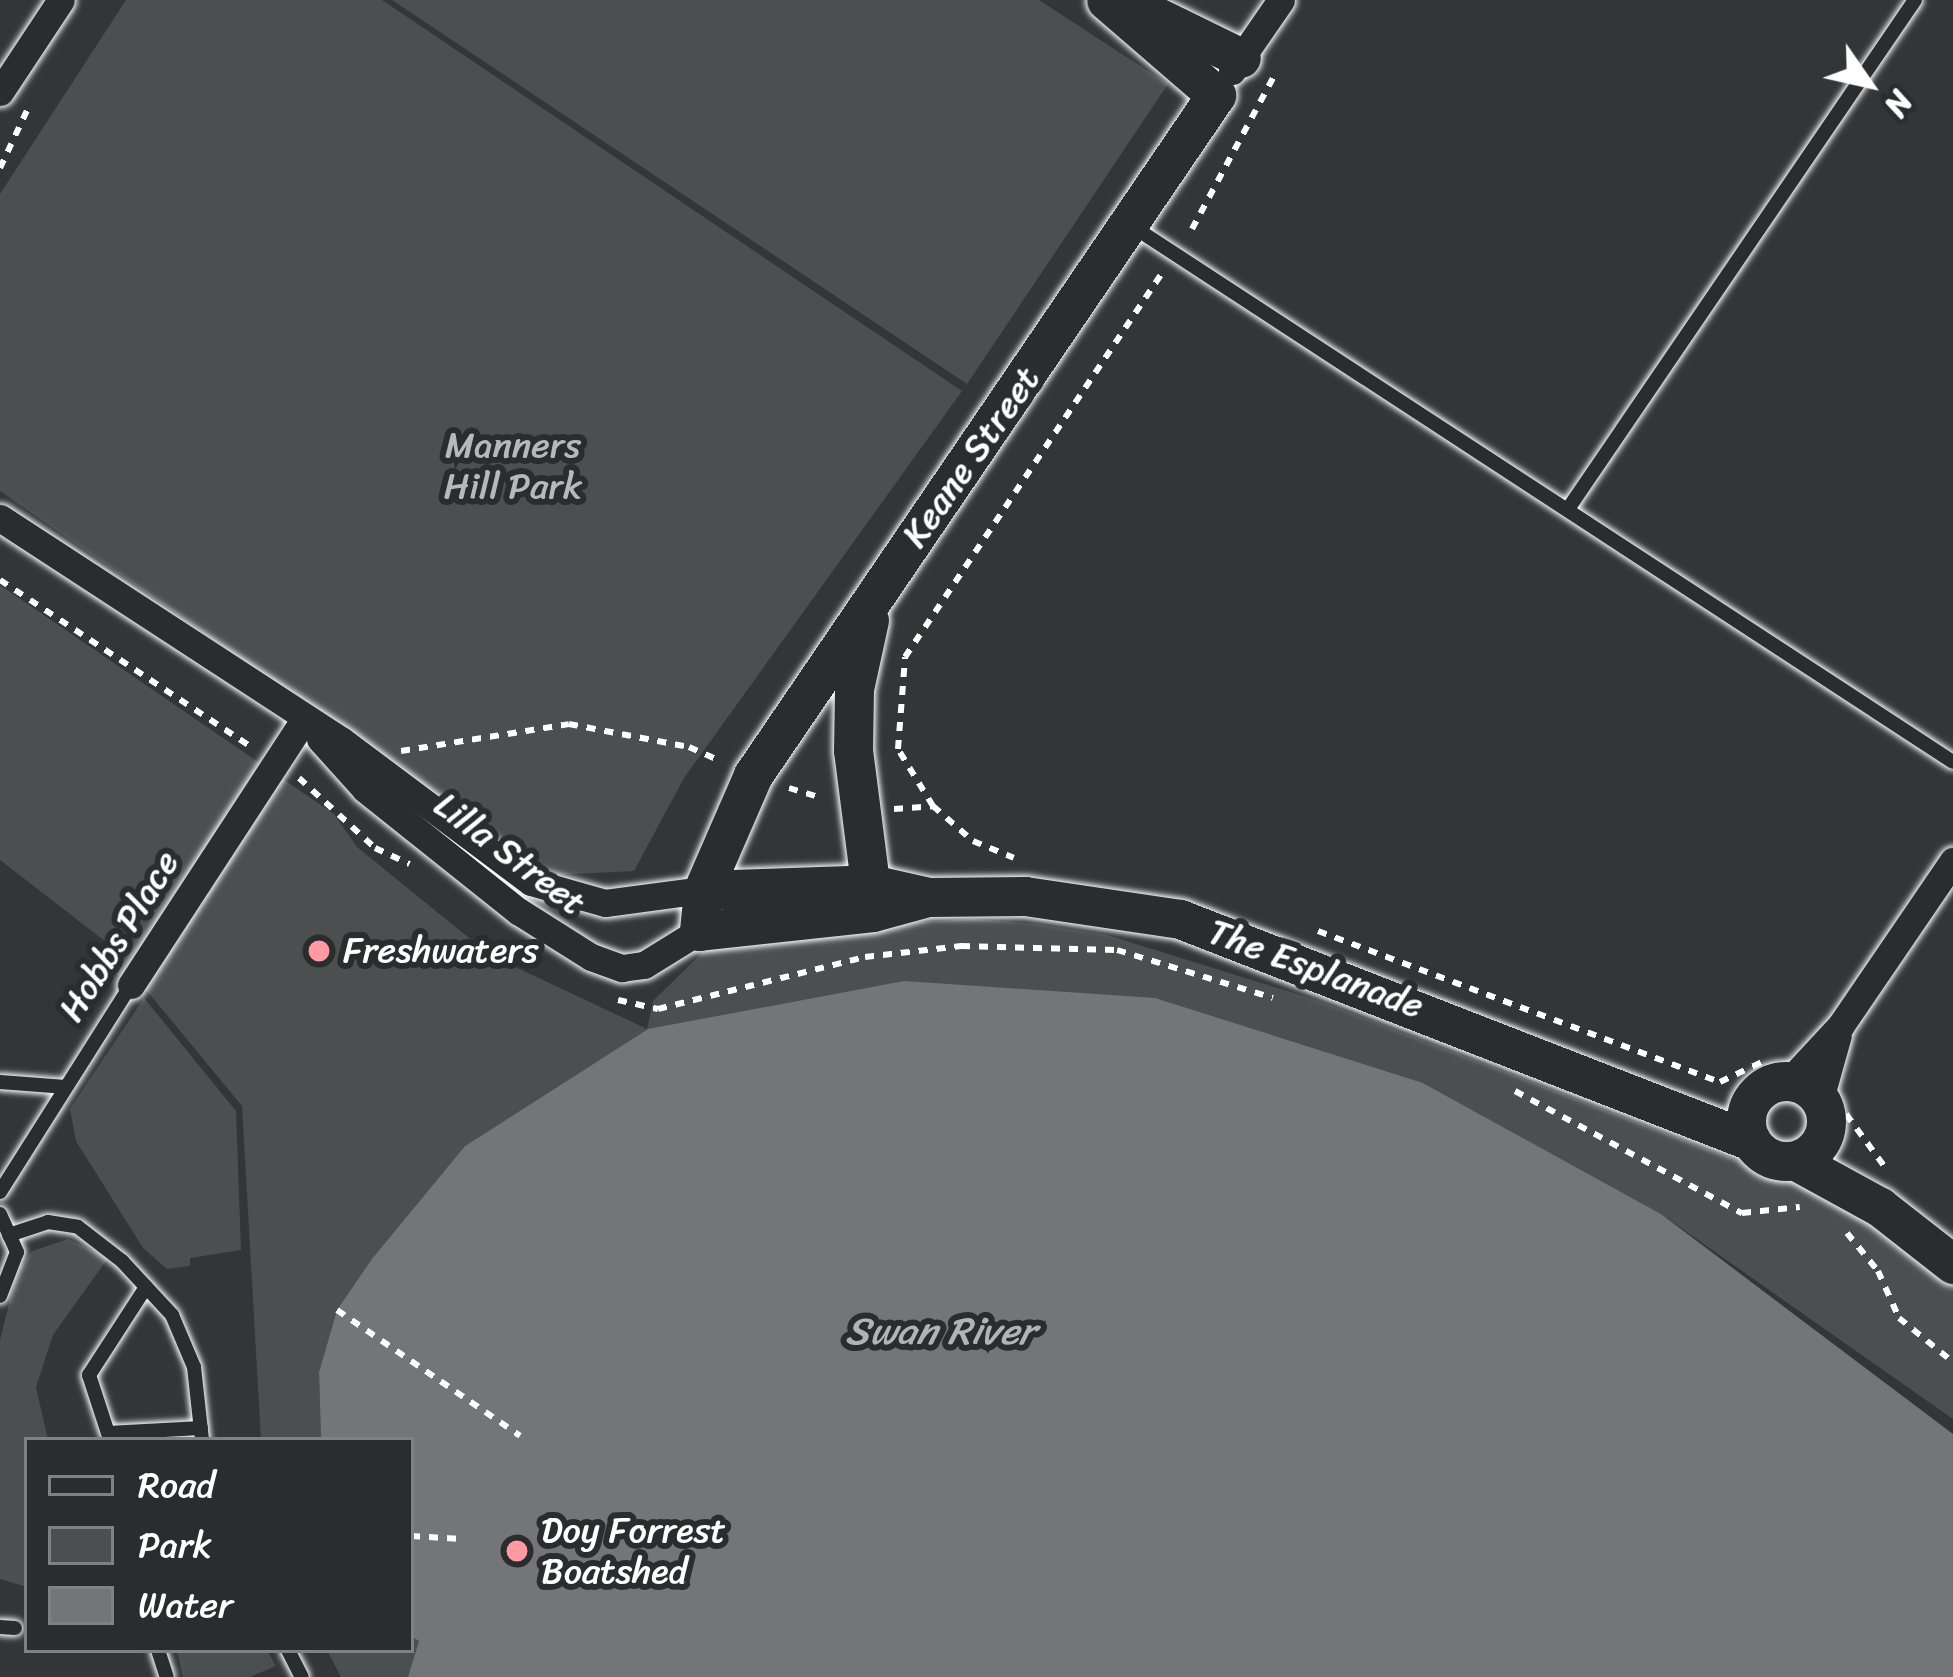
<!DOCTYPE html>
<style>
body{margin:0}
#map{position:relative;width:1953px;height:1677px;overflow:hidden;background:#333536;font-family:Sriracha,sans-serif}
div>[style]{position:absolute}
.green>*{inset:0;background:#4c4f50}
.water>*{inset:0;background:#737576}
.path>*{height:6px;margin-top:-3px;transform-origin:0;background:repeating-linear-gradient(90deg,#fff 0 9px,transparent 0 18px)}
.roads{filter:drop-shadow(0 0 3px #fff) drop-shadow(0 0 3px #fff)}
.lane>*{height:14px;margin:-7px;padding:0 7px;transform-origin:7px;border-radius:7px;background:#2a2d2e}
.street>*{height:27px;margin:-13.5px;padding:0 13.5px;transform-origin:13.5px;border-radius:13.5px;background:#2a2d2e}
.secondary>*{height:39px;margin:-19.5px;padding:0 19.5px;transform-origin:19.5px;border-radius:19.5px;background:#2a2d2e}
.secondary>.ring{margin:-19.5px;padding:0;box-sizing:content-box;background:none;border:39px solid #2a2d2e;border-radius:50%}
.dots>*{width:33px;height:33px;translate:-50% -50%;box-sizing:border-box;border:6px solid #2a2d2e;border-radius:50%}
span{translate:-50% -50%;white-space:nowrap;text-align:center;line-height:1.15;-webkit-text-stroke:12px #2a2d2e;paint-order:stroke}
.park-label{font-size:36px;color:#b7b9b9}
.street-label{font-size:36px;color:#fff}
.poi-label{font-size:36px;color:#fff}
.left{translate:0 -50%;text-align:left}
.water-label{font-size:39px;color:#b2b3b4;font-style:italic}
.legend{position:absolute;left:24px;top:1437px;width:390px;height:216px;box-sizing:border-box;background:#2a2d2e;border:3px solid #7f8182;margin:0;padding:15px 21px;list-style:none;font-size:36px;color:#fff}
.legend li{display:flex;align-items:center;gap:24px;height:60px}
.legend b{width:60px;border:3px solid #7f8182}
.north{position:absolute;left:1809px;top:24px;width:120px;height:120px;-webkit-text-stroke:9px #2a2d2e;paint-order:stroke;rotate:124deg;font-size:33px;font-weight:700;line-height:48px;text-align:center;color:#fff}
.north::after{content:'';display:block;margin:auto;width:42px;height:54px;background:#fff;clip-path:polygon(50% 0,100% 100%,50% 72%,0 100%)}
</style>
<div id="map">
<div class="green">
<i style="clip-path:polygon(126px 0,382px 0,962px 391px,684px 778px,634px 871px,533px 876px,324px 716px,0 491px,0 194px)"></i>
<i style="clip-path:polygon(392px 0,1039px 0,1168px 84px,967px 384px)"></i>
<i style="clip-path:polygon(0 585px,334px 814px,357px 847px,490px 955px,647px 1029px,653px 1001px,702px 953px,759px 932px,973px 919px,1037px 924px,1107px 935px,1319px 1001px,1830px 1196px,1953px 1285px,1953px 1419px,1661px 1214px,1423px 1083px,648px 1029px,465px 1146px,337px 1310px,319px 1372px,321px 1440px,261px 1440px,242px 1106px,148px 992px,117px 975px,106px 942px,0 860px)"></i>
<i style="clip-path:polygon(144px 998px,236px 1111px,241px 1250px,190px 1258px,190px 1266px,167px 1269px,143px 1248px,76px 1141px,70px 1109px)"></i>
<i style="clip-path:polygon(68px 1239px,108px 1258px,53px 1335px,36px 1387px,48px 1440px,27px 1440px,27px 1587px,0 1579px,0 1340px,17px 1272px,32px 1251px)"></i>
<i style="clip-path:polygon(411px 1636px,420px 1640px,408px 1677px,341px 1677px,327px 1650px,411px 1650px)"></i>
<i style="clip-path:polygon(177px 1650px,267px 1650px,276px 1666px,250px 1677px,183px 1677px)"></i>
</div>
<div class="water">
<i style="clip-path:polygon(904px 981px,1155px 998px,1423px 1083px,1661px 1214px,1953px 1434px,1953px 1677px,408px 1677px,419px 1641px,411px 1636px,411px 1440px,321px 1440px,319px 1372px,337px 1310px,372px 1259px,465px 1146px,648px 1029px)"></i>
</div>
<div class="path">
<i style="left:0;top:168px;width:68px;rotate:-64.9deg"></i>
<i style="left:1192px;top:229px;width:176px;rotate:-61.8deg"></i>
<i style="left:0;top:580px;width:304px;rotate:33.6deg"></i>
<i style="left:401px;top:751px;width:170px;rotate:-9.1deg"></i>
<i style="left:569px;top:724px;width:122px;rotate:10.9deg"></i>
<i style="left:689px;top:747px;width:35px;rotate:24deg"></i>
<i style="left:299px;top:778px;width:103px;rotate:42.6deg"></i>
<i style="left:375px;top:848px;width:38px;rotate:25deg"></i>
<i style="left:789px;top:788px;width:34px;rotate:17deg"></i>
<i style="left:933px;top:806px;width:67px;rotate:-121.6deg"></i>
<i style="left:898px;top:749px;width:92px;rotate:-85.6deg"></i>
<i style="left:905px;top:657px;width:466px;rotate:-56.2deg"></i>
<i style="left:894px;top:809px;width:39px;rotate:-4deg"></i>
<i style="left:933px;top:806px;width:53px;rotate:41.2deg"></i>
<i style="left:973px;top:841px;width:44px;rotate:22.5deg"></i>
<i style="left:1318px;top:931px;width:429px;rotate:20.6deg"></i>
<i style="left:1720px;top:1082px;width:49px;rotate:-25.5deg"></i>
<i style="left:618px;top:1000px;width:41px;rotate:12.7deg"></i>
<i style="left:658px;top:1009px;width:213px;rotate:-14.1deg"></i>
<i style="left:865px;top:957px;width:97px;rotate:-6.5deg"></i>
<i style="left:961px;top:946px;width:156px;rotate:1.5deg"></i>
<i style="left:1117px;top:950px;width:163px;rotate:17.1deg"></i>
<i style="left:1515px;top:1091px;width:258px;rotate:28.3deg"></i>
<i style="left:1742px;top:1213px;width:58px;rotate:-5.9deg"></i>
<i style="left:1846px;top:1114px;width:66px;rotate:53.7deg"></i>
<i style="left:1847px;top:1233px;width:49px;rotate:50.8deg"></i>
<i style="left:1878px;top:1271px;width:51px;rotate:65.9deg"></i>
<i style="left:1899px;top:1318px;width:70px;rotate:39.2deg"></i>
<i style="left:337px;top:1310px;width:222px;rotate:34.5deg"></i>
<i style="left:411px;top:1536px;width:51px;rotate:3.4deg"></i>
</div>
<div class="roads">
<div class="lane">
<i style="left:1132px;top:226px;width:980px;rotate:33.14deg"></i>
<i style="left:1568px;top:509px;width:616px;rotate:-55.72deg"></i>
<i style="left:0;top:1082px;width:66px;rotate:4.3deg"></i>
<i style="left:0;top:1192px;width:245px;rotate:-57.7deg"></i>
<i style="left:0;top:1214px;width:42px;rotate:65.9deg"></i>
<i style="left:17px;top:1252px;width:47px;rotate:111.1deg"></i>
<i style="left:9px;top:1235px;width:41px;rotate:-18.4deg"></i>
<i style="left:48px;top:1222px;width:30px;rotate:9deg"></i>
<i style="left:78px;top:1227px;width:56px;rotate:37.7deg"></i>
<i style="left:122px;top:1261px;width:74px;rotate:47.2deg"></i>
<i style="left:172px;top:1315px;width:56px;rotate:67.1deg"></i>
<i style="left:194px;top:1367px;width:73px;rotate:83.7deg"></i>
<i style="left:146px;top:1287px;width:105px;rotate:122.9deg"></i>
<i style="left:89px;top:1375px;width:61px;rotate:71.9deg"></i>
<i style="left:108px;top:1433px;width:93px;rotate:-3.1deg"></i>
<i style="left:0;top:1627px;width:15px;rotate:4deg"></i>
<i style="left:158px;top:1650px;width:28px;rotate:72deg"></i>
<i style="left:288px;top:1650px;width:30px;rotate:63deg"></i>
</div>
<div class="street">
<i style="left:1232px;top:71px;width:86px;rotate:-55.4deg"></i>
<i style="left:0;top:92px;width:110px;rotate:-56.5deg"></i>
<i style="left:0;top:518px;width:407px;rotate:33.1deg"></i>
<i style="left:341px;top:740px;width:237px;rotate:36.8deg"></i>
<i style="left:531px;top:882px;width:77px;rotate:15.8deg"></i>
<i style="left:605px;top:903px;width:99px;rotate:-7.6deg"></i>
<i style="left:320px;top:739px;width:67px;rotate:48deg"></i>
<i style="left:365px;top:789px;width:196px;rotate:38.6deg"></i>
<i style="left:518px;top:911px;width:86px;rotate:32.2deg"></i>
<i style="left:591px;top:957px;width:33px;rotate:20deg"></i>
<i style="left:622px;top:968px;width:22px;rotate:-8deg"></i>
<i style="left:644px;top:965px;width:65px;rotate:-31.7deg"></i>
<i style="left:131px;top:985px;width:315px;rotate:-56.9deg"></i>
<i style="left:1789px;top:1081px;width:76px;rotate:-47.1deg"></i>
<i style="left:1841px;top:1025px;width:199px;rotate:-55.7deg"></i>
<i style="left:1820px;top:1099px;width:66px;rotate:-74.3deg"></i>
</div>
<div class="secondary">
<i style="left:1133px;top:5px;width:120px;rotate:26.1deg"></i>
<i style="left:869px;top:620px;width:71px;rotate:102.3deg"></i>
<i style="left:854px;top:689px;width:61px;rotate:90.9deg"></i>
<i style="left:853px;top:750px;width:158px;rotate:82.7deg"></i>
<i style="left:703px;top:890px;width:168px;rotate:-2deg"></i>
<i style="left:871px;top:884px;width:58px;rotate:12.8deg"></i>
<i style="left:928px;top:897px;width:97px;rotate:-0.6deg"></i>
<i style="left:1025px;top:896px;width:157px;rotate:8.4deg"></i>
<i style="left:1180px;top:919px;width:613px;rotate:21.25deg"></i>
<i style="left:928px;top:897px;width:57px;rotate:164.7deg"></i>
<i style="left:873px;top:912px;width:175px;rotate:173.8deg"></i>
<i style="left:699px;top:931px;width:41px;rotate:-84.4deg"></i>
<i style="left:703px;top:890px;width:125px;rotate:-66.5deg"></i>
<i style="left:753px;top:775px;width:823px;rotate:-55.75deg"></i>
<i style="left:1216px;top:95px;width:145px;rotate:-139.2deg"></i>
<i class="ring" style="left:1746px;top:1081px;width:41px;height:41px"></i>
<i style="left:1796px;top:1161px;width:96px;rotate:28.7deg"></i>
<i style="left:1880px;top:1207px;width:93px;rotate:38deg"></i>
</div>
</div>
<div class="dots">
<i style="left:319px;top:951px;background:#ff9aa2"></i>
<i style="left:517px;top:1551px;background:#ff9aa2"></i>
</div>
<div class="park-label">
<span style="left:513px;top:466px">Manners<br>Hill Park</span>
</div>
<div class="street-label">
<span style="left:971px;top:457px;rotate:-55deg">Keane Street</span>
<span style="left:510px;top:854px;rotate:37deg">Lilla Street</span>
<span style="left:119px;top:936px;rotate:-58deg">Hobbs Place</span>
<span style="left:1316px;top:969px;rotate:20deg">The Esplanade</span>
</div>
<div class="poi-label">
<span class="left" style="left:343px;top:951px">Freshwaters</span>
<span class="left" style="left:541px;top:1551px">Doy Forrest<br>Boatshed</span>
</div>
<div class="water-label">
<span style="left:940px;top:1331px">Swan River</span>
</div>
<ul class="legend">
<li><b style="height:15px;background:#2a2d2e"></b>Road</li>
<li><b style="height:33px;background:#4c4f50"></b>Park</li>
<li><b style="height:33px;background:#737576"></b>Water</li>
</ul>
<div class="north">N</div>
</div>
